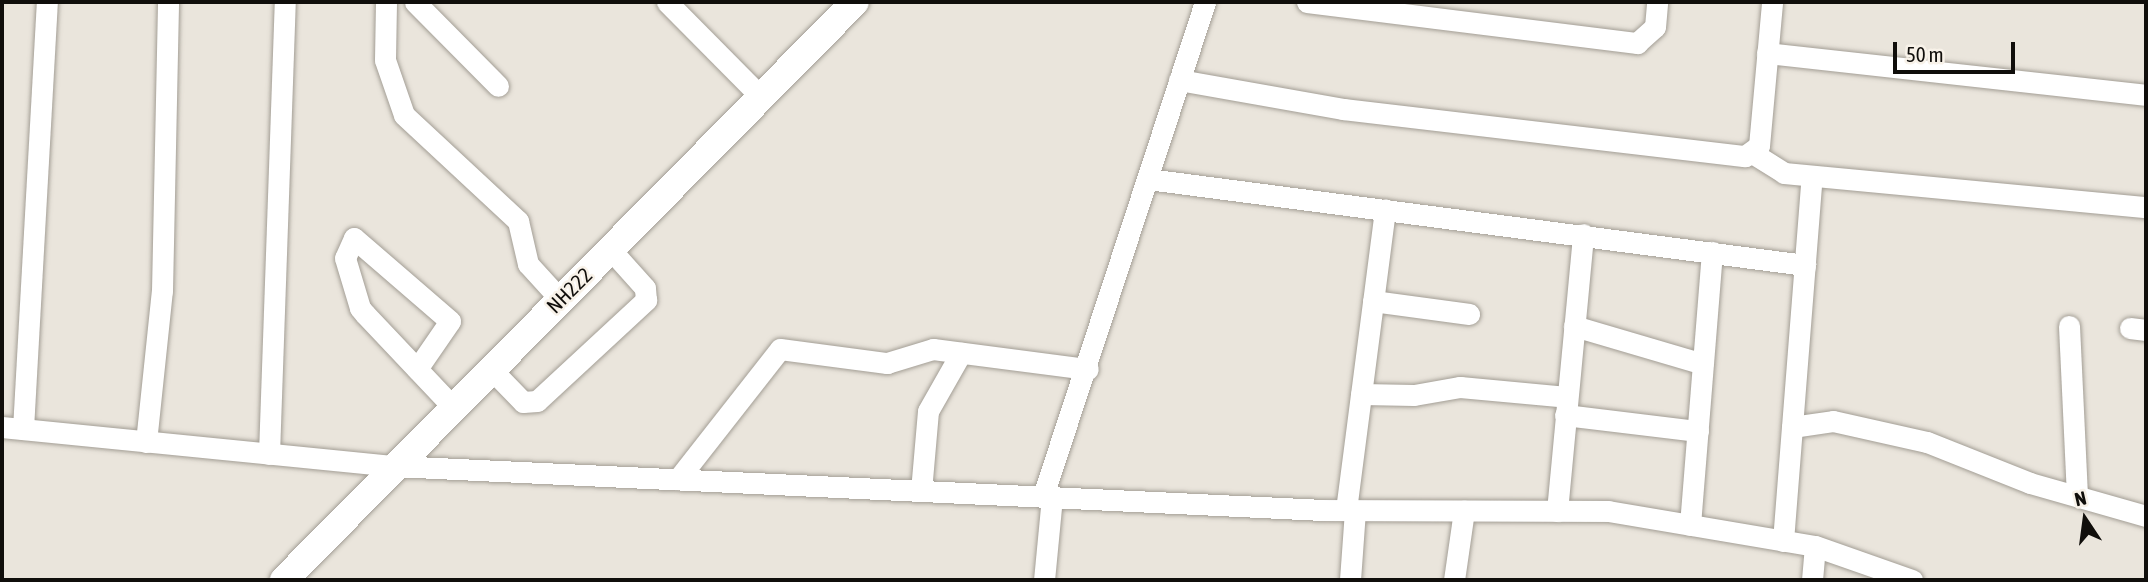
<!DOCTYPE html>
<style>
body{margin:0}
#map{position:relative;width:2148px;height:582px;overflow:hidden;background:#eae5dc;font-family:"Asap Condensed",sans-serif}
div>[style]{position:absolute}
.roads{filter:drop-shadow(0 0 2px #a39e95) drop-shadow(0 0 2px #a39e95)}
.minor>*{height:21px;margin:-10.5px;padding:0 10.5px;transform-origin:10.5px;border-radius:10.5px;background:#fff}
.major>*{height:28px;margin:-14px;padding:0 14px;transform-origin:14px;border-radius:14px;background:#fff}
span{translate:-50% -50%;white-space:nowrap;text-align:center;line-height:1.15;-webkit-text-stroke:5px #f8f2e9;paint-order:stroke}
.street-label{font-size:21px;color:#100e0b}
.frame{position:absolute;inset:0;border:4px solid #100e0b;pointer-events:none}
.north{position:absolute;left:2050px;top:484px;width:70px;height:70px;-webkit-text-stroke:5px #f8f2e9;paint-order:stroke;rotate:347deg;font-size:19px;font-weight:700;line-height:28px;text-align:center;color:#100e0b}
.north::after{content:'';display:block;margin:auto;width:24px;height:32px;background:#100e0b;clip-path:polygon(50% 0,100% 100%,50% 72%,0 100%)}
.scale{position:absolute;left:1893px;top:42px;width:122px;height:32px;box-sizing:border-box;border:4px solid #100e0b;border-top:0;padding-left:9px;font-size:21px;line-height:24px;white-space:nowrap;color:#100e0b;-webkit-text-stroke:5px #f8f2e9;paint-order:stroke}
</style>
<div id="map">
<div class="roads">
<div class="minor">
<i style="left:386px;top:2px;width:58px;rotate:91deg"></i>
<i style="left:385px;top:60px;width:58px;rotate:70.9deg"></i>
<i style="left:404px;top:115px;width:156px;rotate:42.9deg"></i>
<i style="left:518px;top:221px;width:44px;rotate:76.9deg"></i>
<i style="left:528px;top:264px;width:47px;rotate:47.6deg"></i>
<i style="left:415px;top:2px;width:118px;rotate:45.3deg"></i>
<i style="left:667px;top:2px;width:134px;rotate:45.3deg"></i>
<i style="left:1307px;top:2px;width:333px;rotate:7.1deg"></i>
<i style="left:1637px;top:43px;width:24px;rotate:-42deg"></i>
<i style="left:1655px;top:27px;width:25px;rotate:-85deg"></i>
<i style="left:1767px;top:53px;width:381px;rotate:6.3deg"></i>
<i style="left:1179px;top:80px;width:167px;rotate:10deg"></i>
<i style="left:1343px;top:109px;width:405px;rotate:6.7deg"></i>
<i style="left:1745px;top:156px;width:17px;rotate:-36deg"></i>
<i style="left:1759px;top:146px;width:145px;rotate:-84.8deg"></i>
<i style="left:1754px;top:154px;width:36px;rotate:32deg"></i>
<i style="left:1784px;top:173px;width:364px;rotate:5.4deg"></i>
<i style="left:1148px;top:179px;width:663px;rotate:7.46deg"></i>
<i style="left:1373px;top:301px;width:97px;rotate:7.7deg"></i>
<i style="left:1574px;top:326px;width:134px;rotate:16.4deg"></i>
<i style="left:2069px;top:326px;width:170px;rotate:87.3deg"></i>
<i style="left:2130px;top:328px;width:16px;rotate:7deg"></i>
<i style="left:417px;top:369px;width:58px;rotate:-55.5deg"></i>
<i style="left:450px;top:321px;width:127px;rotate:-139.2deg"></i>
<i style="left:354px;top:238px;width:22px;rotate:114deg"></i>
<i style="left:345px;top:258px;width:52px;rotate:73.3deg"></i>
<i style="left:360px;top:308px;width:8px;rotate:50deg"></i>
<i style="left:365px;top:314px;width:128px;rotate:46.6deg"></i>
<i style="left:491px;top:369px;width:46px;rotate:45.9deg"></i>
<i style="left:523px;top:402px;width:14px;rotate:-4deg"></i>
<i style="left:537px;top:401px;width:149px;rotate:-42.8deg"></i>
<i style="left:646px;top:300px;width:12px;rotate:-95deg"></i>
<i style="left:645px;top:288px;width:52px;rotate:-131.9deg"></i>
<i style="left:1361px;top:394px;width:53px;rotate:1.1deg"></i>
<i style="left:1414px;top:395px;width:47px;rotate:-9.9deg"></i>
<i style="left:1460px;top:387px;width:107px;rotate:5.3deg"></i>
<i style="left:1565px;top:415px;width:134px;rotate:6.9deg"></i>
<i style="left:2px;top:427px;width:394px;rotate:5.7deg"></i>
<i style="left:394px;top:466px;width:930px;rotate:2.71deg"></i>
<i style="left:1323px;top:510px;width:285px;rotate:0.2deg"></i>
<i style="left:1608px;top:511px;width:210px;rotate:9.6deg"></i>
<i style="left:1815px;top:546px;width:103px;rotate:19.3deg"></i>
<i style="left:1792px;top:427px;width:41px;rotate:-8.3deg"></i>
<i style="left:1833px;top:421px;width:96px;rotate:12.6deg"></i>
<i style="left:1927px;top:442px;width:111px;rotate:21.7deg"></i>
<i style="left:2030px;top:483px;width:121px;rotate:15.9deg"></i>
<i style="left:23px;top:429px;width:428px;rotate:-86.8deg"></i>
<i style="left:146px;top:442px;width:152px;rotate:-84deg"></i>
<i style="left:162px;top:291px;width:289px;rotate:-88.8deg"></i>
<i style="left:269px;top:454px;width:452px;rotate:-88deg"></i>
<i style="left:678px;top:479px;width:165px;rotate:-51.9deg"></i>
<i style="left:780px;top:349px;width:108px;rotate:7.5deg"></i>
<i style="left:887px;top:363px;width:48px;rotate:-16.9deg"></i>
<i style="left:933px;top:349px;width:156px;rotate:7.4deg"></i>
<i style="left:921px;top:491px;width:80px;rotate:-85deg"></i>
<i style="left:928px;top:411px;width:67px;rotate:-60.4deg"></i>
<i style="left:1043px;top:496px;width:520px;rotate:-71.84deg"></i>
<i style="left:1346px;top:510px;width:303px;rotate:-82.6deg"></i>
<i style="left:1557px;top:511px;width:278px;rotate:-84.6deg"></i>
<i style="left:1690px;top:525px;width:274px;rotate:-85.4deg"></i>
<i style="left:1783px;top:541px;width:366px;rotate:-85.5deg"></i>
<i style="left:1044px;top:580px;width:83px;rotate:-84.5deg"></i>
<i style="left:1350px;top:580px;width:70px;rotate:-85.9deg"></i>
<i style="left:1454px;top:580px;width:70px;rotate:-81.8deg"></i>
<i style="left:1812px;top:580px;width:34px;rotate:-85deg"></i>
</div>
<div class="major">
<i style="left:284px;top:580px;width:812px;rotate:-45.35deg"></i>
</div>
</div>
<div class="street-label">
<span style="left:569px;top:290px;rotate:-45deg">NH222</span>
</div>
<div class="frame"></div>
<div class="north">N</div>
<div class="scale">50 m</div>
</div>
